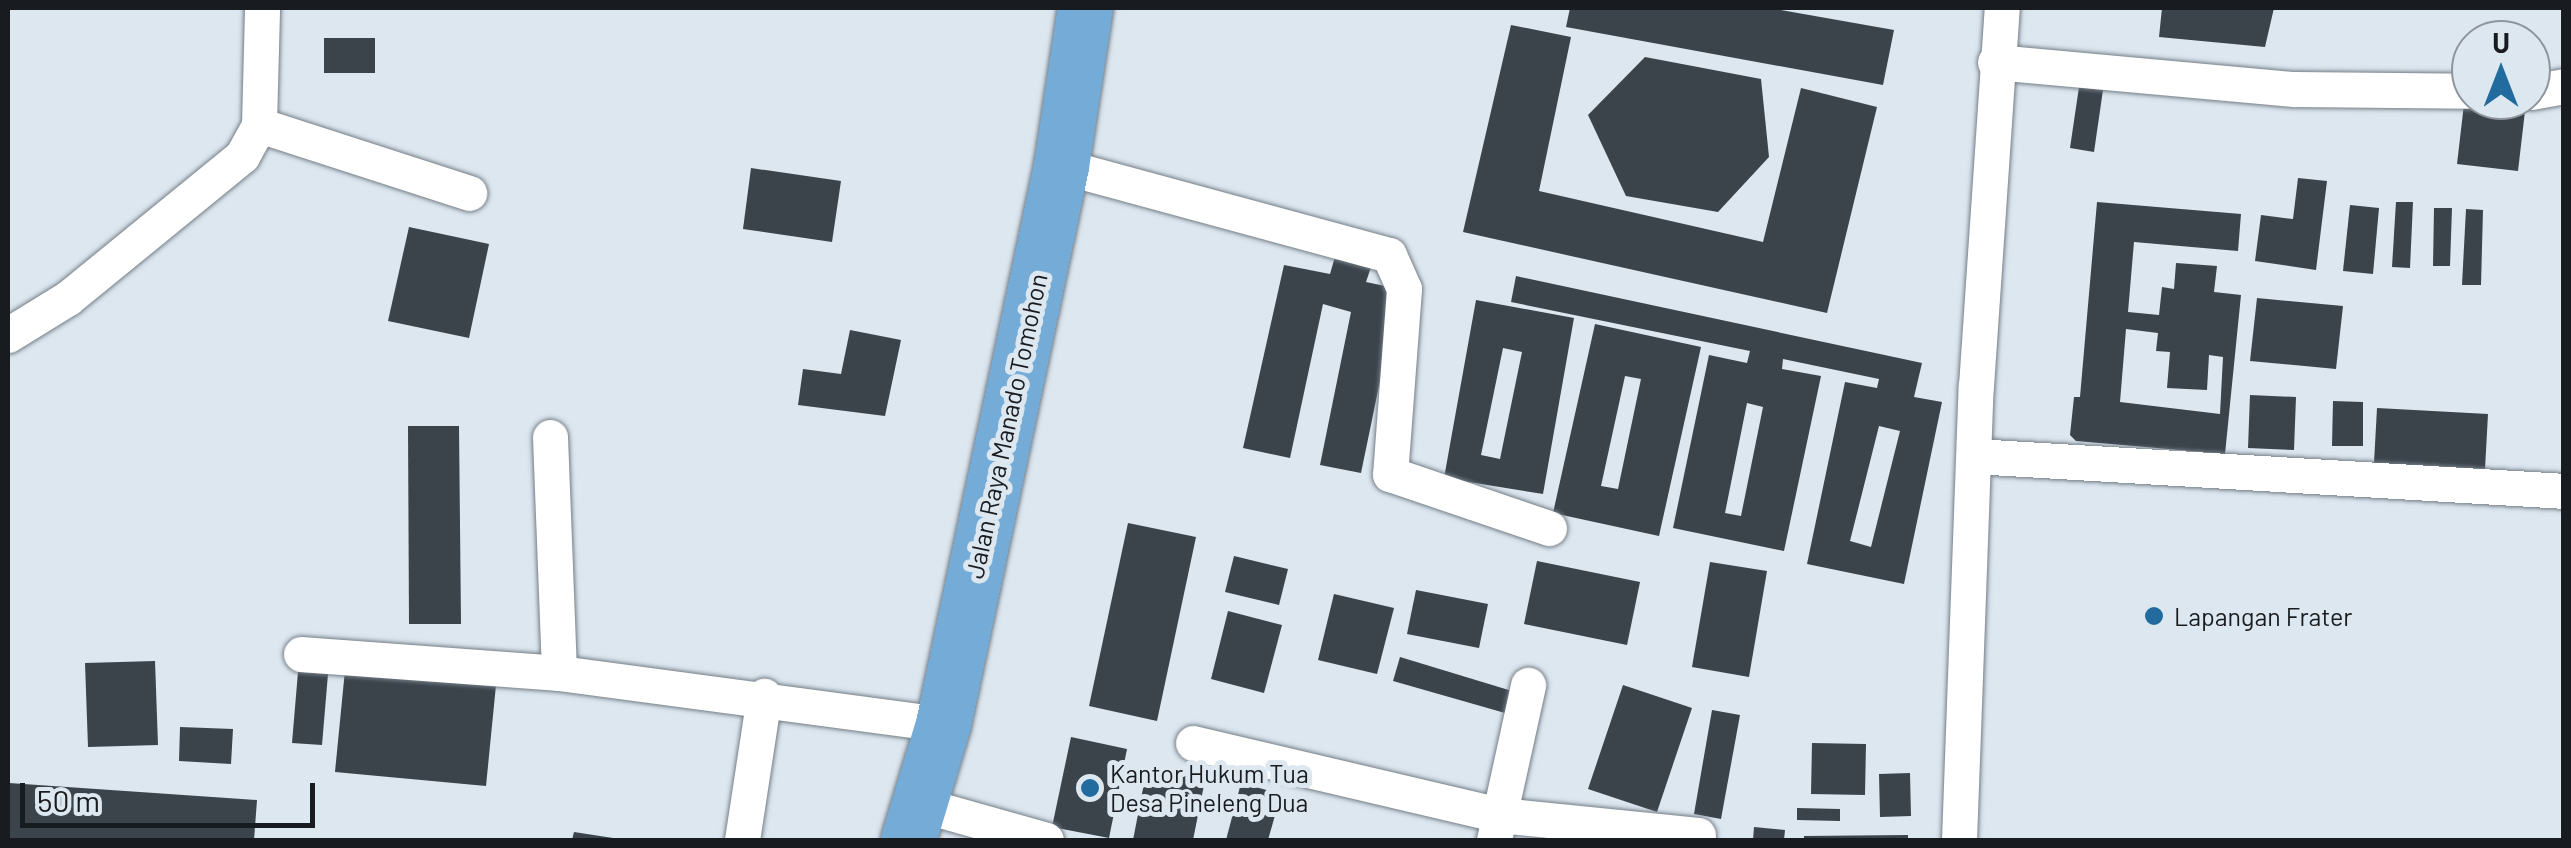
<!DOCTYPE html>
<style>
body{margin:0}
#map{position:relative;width:2571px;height:848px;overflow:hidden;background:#dce7f0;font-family:Barlow,sans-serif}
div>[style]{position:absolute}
.building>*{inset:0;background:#3b434b}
.roads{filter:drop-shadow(0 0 2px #757e86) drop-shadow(0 0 2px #757e86)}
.minor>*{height:35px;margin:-17.5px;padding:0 17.5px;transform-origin:17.5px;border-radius:17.5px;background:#fff}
.trunk>*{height:55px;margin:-27.5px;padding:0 27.5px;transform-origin:27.5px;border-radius:27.5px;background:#74acd7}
.dots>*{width:28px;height:28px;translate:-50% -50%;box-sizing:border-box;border:5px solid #dce7f0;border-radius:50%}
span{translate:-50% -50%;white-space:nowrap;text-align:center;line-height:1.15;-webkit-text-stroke:10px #dce7f0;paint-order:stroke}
.street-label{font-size:25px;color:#181b1f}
.poi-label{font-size:25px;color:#181b1f}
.left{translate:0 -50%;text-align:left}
.frame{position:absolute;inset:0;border:10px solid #181b1f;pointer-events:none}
.north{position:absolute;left:2451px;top:20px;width:100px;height:100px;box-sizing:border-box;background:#dce7f0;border:2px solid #8e959c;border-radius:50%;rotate:0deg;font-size:28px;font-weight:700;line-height:40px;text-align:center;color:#181b1f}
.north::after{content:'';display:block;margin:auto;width:35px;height:45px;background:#216b9e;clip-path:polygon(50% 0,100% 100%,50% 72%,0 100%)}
.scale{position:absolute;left:20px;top:783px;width:295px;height:45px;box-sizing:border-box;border:5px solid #181b1f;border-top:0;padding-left:12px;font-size:30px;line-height:35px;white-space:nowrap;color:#181b1f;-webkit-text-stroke:8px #dce7f0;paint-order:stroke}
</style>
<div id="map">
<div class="building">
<i style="clip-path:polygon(1570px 8px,1770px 8px,1894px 30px,1883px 85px,1566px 27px)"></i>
<i style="clip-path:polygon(2162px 8px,2274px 8px,2265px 47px,2159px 37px)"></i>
<i style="clip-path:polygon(1511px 25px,1571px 37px,1539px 191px,1763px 242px,1801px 88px,1877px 107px,1827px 313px,1463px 232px)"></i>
<i style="clip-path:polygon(324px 38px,375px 38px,375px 73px,324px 73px)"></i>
<i style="clip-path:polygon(1645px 57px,1761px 79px,1769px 157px,1718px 212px,1626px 196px,1588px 115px)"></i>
<i style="clip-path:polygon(2079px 87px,2103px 90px,2094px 152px,2070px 148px)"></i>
<i style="clip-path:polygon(2464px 104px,2525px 111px,2518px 171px,2457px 164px)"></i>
<i style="clip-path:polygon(751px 168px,841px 181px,832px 242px,743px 229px)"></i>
<i style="clip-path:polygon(2298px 178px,2327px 181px,2316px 270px,2255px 261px,2261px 215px,2293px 219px)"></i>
<i style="clip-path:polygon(evenodd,2097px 202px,2241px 214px,2238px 251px,2134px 242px,2128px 312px,2159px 315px,2162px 287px,2174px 289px,2176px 263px,2217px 266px,2214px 292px,2241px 295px,2225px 454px,2076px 441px,2070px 435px,2074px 397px,2080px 397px,2097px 202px,2126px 329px,2158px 333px,2156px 351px,2170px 352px,2167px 388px,2207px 390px,2209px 355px,2223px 357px,2220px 414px,2120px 402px,2126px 329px)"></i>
<i style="clip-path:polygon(2396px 202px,2413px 202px,2410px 268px,2392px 267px)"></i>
<i style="clip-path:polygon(2350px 205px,2379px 208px,2373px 274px,2343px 271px)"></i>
<i style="clip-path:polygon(2434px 208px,2452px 208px,2450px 266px,2433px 266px)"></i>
<i style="clip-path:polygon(2466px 209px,2483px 210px,2481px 285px,2462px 285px)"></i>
<i style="clip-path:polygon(409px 227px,489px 244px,469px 338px,388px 321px)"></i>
<i style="clip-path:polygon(1337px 250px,1373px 261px,1366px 282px,1399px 289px,1361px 473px,1320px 465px,1351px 312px,1323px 304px,1290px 458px,1243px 448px,1284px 265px,1330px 274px)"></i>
<i style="clip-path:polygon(evenodd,1516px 276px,1922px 363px,1914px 397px,1942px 402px,1904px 584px,1807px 564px,1845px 382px,1877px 388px,1879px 379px,1783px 359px,1782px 369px,1821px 376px,1784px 551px,1673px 528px,1709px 355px,1747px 363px,1750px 351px,1511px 302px,1516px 276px,1747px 403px,1763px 407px,1741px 516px,1725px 513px,1747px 403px,1516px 276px,1879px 426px,1900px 431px,1871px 547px,1850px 541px,1879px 426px)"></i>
<i style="clip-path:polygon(2257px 298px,2343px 306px,2336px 369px,2250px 361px)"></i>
<i style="clip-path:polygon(evenodd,1476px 300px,1574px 318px,1543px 494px,1444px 478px,1476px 300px,1503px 348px,1522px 352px,1500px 459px,1481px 455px,1503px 348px)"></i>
<i style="clip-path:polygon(evenodd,1595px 324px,1701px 347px,1659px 536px,1553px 513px,1595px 324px,1625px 376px,1641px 379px,1618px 489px,1601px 486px,1625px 376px)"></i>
<i style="clip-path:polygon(850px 330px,901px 340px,885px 416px,798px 405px,803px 369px,841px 374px)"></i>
<i style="clip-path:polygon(2250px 395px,2296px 397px,2294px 450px,2248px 448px)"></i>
<i style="clip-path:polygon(2333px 401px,2363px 402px,2363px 446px,2332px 446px)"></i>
<i style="clip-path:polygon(2377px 408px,2488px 414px,2485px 469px,2374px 463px)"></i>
<i style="clip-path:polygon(408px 426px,459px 426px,461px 624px,409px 624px)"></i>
<i style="clip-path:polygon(1128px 523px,1196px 537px,1157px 721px,1089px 706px)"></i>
<i style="clip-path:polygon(1234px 556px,1288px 569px,1279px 605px,1225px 592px)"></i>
<i style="clip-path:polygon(1537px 561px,1640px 582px,1627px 645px,1524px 624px)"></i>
<i style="clip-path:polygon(1710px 562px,1767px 571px,1749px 677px,1692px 667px)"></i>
<i style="clip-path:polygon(1416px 590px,1488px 604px,1479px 648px,1407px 634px)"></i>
<i style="clip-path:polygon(1334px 594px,1394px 608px,1377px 674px,1318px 660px)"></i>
<i style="clip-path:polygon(1228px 611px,1282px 625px,1264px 693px,1211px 679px)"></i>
<i style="clip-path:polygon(1400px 657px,1512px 691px,1505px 713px,1393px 681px)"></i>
<i style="clip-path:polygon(155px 661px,158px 745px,88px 747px,85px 663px)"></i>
<i style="clip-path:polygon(345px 670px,496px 685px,486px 786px,335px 772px)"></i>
<i style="clip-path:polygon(298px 672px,328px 674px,322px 745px,292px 743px)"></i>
<i style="clip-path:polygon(1623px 685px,1692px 708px,1657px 812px,1588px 789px)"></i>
<i style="clip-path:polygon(1712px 710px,1740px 715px,1721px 819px,1694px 814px)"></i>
<i style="clip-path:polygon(180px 727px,233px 729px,231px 764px,179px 761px)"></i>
<i style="clip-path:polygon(1071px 737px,1127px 749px,1109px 838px,1052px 827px)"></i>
<i style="clip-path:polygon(1812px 743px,1866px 744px,1865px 795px,1811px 794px)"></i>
<i style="clip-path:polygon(1147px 768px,1205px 780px,1193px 840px,1133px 840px)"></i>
<i style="clip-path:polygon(1910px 773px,1911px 816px,1880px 817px,1879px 774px)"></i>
<i style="clip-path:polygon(9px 783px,257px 800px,254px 840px,8px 840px)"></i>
<i style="clip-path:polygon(1241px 783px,1281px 794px,1268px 840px,1226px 840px)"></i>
<i style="clip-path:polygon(1797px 808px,1840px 809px,1840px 821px,1797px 820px)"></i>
<i style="clip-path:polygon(1754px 827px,1785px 830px,1784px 840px,1753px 840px)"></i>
<i style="clip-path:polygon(574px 832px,613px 838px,613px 840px,572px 840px)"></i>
<i style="clip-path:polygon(1908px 835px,1908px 840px,1804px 840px,1804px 836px)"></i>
</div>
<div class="roads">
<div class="minor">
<i style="left:1995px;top:62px;width:300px;rotate:5.2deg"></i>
<i style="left:2294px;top:89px;width:177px;rotate:0.6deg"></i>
<i style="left:2531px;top:92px;width:34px;rotate:-10deg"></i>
<i style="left:259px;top:125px;width:221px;rotate:17.9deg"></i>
<i style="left:1061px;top:166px;width:340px;rotate:15.2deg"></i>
<i style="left:1389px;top:255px;width:37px;rotate:66deg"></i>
<i style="left:1404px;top:289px;width:186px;rotate:94.3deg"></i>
<i style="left:1390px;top:474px;width:168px;rotate:18.8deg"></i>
<i style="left:8px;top:335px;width:70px;rotate:-31.7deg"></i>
<i style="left:68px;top:298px;width:225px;rotate:-39.2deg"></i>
<i style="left:242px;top:156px;width:35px;rotate:-61deg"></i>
<i style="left:259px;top:125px;width:117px;rotate:-88.5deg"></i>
<i style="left:550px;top:437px;width:236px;rotate:87.8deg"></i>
<i style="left:1974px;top:456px;width:591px;rotate:3.39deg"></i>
<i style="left:301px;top:654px;width:259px;rotate:4.2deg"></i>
<i style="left:559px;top:673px;width:387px;rotate:7.6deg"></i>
<i style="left:1193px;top:743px;width:314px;rotate:13.2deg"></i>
<i style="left:1499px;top:815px;width:200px;rotate:5.7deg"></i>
<i style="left:919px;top:804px;width:132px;rotate:15.8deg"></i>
<i style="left:742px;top:840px;width:146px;rotate:-81.3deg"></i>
<i style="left:1494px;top:840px;width:159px;rotate:-77.6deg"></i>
<i style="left:1959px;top:840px;width:454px;rotate:-87.9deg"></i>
<i style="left:1976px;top:386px;width:379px;rotate:-86.1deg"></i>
</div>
<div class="trunk">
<i style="left:908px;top:840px;width:121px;rotate:-73.2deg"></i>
<i style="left:943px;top:724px;width:570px;rotate:-78.06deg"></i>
<i style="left:1061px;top:166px;width:160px;rotate:-81.4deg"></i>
</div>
</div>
<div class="dots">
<i style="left:2154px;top:616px;background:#216b9e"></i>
<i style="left:1090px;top:788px;background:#216b9e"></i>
</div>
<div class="street-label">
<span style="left:1006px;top:426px;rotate:-78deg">Jalan Raya Manado Tomohon</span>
</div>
<div class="poi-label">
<span class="left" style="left:2174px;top:616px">Lapangan Frater</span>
<span class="left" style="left:1110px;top:788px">Kantor Hukum Tua<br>Desa Pineleng Dua</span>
</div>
<div class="frame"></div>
<div class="north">U</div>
<div class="scale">50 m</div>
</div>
